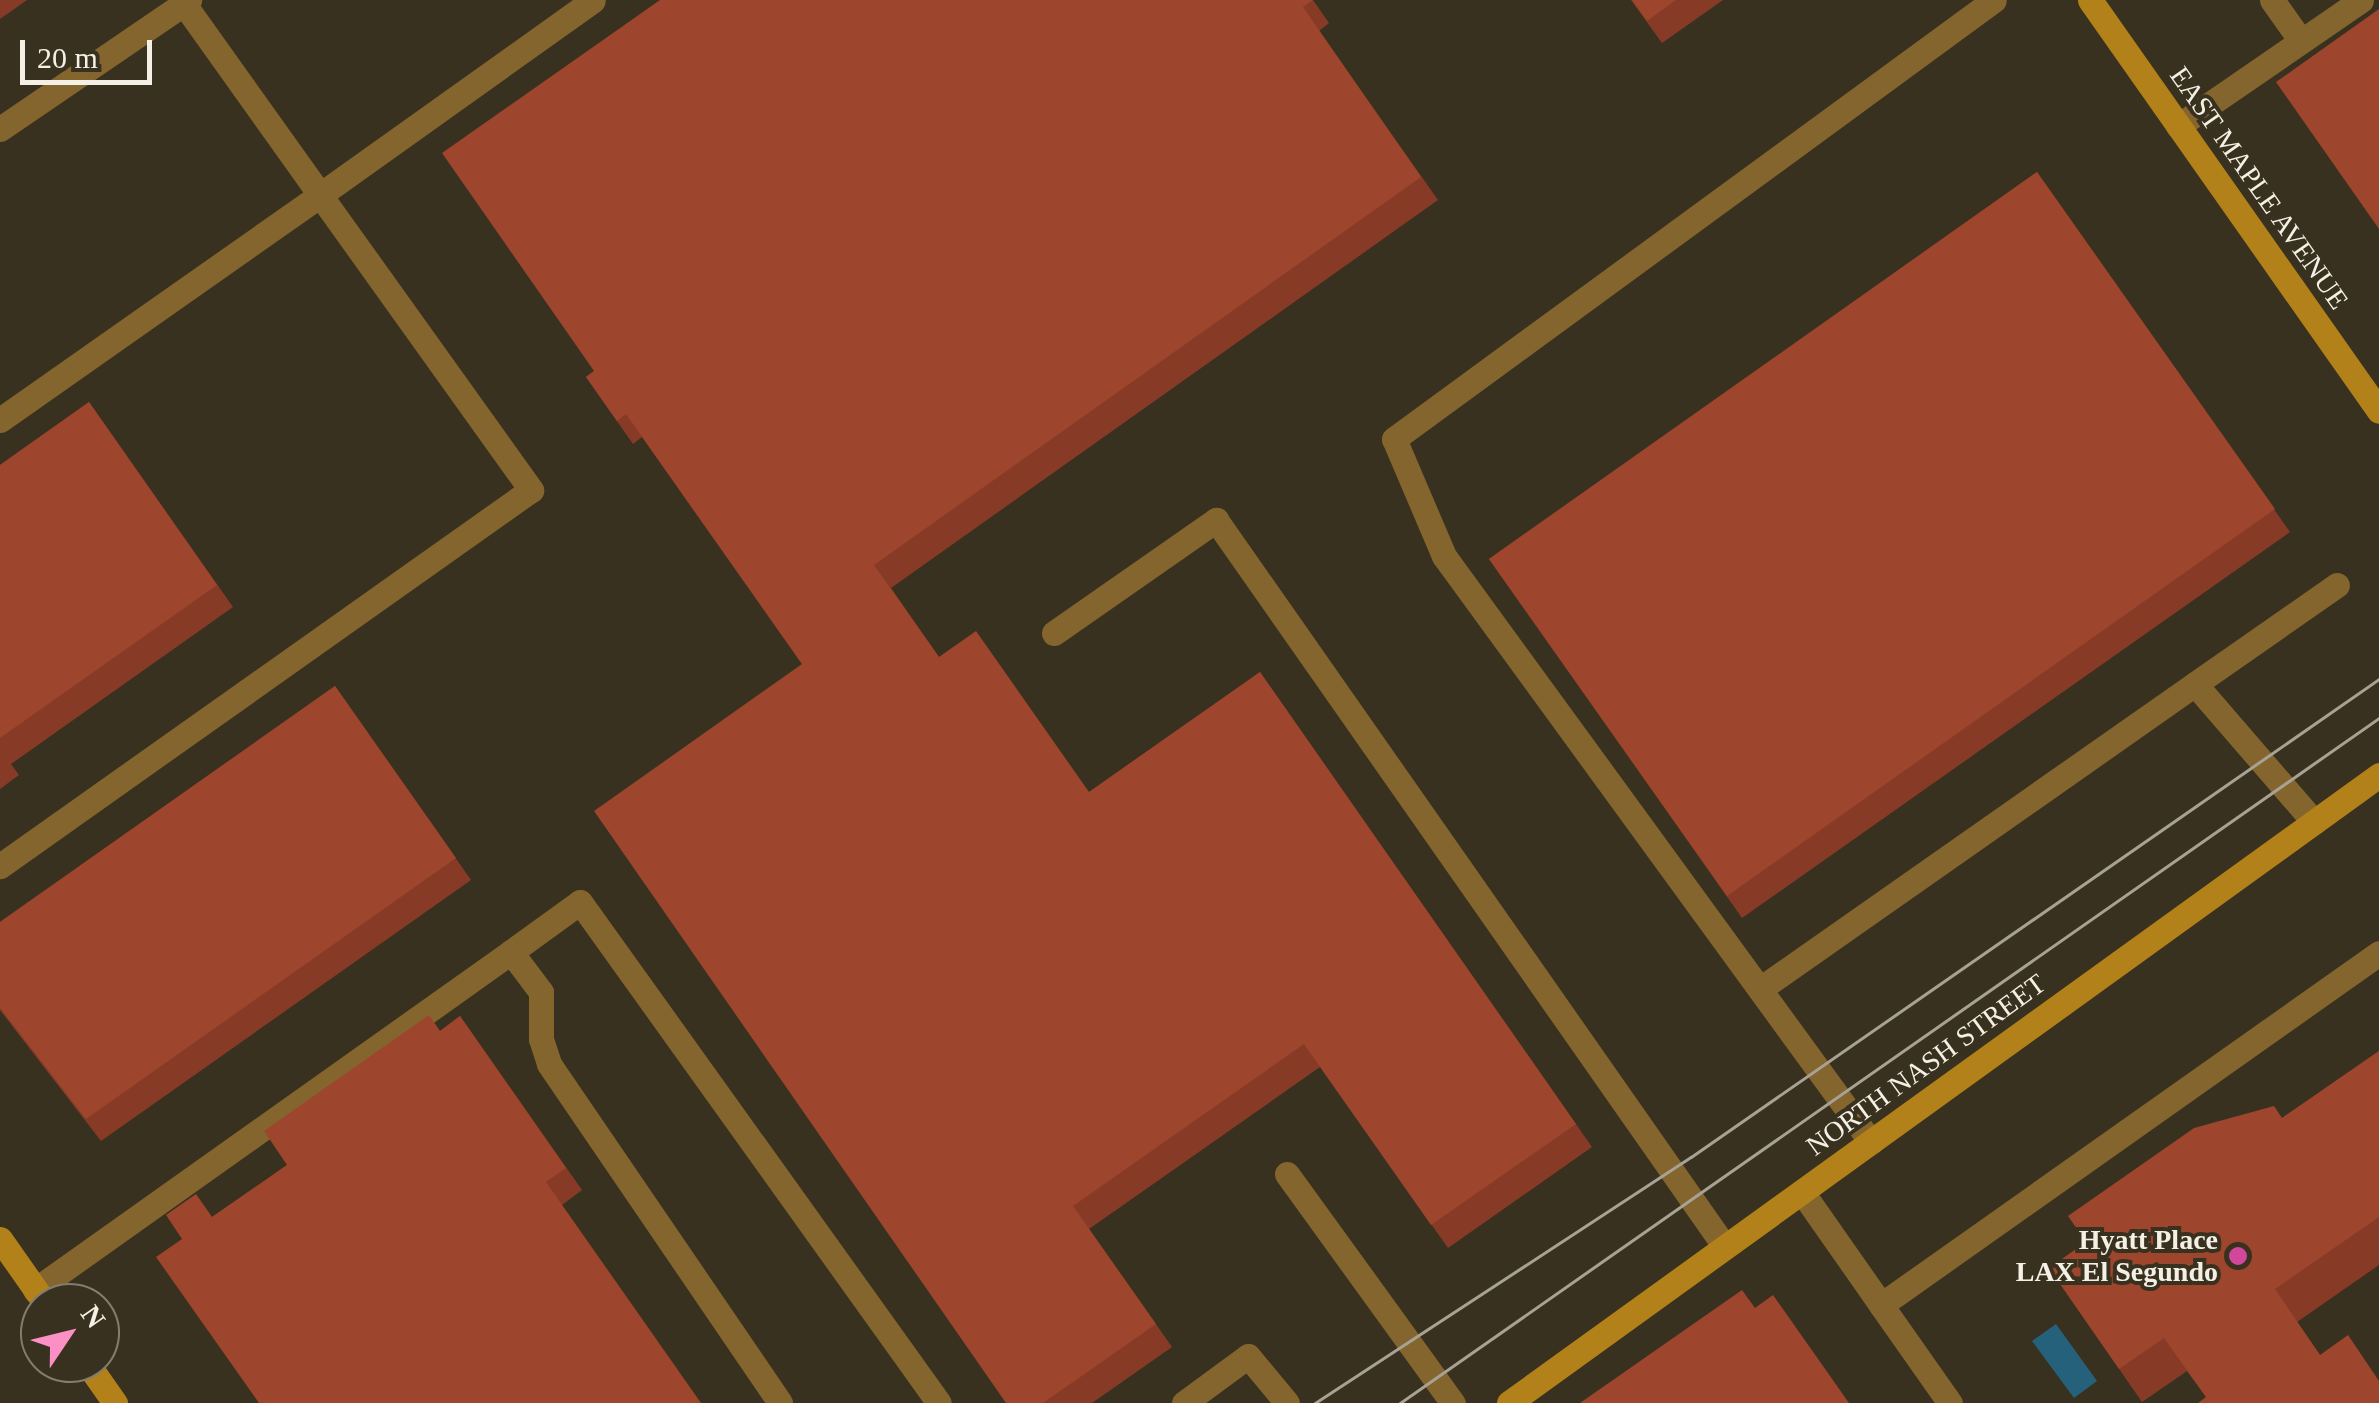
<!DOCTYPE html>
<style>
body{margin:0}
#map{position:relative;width:2379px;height:1403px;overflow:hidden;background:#39311f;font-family:"Times New Roman",serif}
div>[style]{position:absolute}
.water>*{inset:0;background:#26617b}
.lane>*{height:25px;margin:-12.5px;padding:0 12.5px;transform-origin:12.5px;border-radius:12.5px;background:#84652e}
.secondary>*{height:25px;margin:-12.5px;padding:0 12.5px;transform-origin:12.5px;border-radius:12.5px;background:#b28119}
.tram>*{height:2.5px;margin:-1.25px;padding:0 1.25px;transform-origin:1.25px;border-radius:1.25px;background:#a8a294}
.wall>*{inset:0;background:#873b27}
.building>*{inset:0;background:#9d452d}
.dots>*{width:28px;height:28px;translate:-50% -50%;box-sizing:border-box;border:5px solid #39311f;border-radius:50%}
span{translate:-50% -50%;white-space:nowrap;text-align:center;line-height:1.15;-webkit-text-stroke:8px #39311f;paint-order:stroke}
.street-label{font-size:28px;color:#f5f0e5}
.poi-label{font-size:28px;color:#f5f0e5;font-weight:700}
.right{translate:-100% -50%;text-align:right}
.north{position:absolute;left:20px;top:1283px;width:100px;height:100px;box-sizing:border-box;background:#39311f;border:2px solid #847d6e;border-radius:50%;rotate:55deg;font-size:28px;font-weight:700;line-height:40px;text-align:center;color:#f5f0e5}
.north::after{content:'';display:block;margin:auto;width:35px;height:45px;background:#fc8fc3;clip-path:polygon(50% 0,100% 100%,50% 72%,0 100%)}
.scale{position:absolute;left:20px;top:40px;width:132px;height:45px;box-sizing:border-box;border:5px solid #f5f0e5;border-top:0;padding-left:12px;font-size:30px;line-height:35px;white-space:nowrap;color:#f5f0e5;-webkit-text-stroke:8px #39311f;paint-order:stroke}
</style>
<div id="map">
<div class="water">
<i style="clip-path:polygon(2056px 1324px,2097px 1381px,2074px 1398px,2032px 1341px)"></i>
</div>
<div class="lane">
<i style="left:2272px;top:0;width:50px;rotate:54.7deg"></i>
<i style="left:184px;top:4px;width:234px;rotate:54.5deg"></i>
<i style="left:320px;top:195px;width:335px;rotate:-35.5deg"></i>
<i style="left:2178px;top:126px;width:222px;rotate:-34.5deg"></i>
<i style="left:0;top:129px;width:229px;rotate:-34.3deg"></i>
<i style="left:0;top:420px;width:391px;rotate:-35.1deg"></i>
<i style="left:320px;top:195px;width:363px;rotate:54.4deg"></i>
<i style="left:531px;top:490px;width:651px;rotate:144.7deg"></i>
<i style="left:1054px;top:633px;width:198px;rotate:-34.9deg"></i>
<i style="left:1216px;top:520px;width:887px;rotate:55deg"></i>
<i style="left:2314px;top:822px;width:182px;rotate:-130.8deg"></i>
<i style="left:2195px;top:684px;width:173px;rotate:-34.9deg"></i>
<i style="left:511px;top:952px;width:85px;rotate:-35.9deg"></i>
<i style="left:580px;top:902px;width:616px;rotate:54.38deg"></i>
<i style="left:1760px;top:989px;width:531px;rotate:-35.04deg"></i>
<i style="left:1871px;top:1142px;width:725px;rotate:-126.08deg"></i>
<i style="left:1444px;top:556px;width:127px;rotate:-113.1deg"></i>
<i style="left:1394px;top:439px;width:743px;rotate:-36.19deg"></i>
<i style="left:1287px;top:1174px;width:283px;rotate:54.1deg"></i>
<i style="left:1802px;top:1192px;width:138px;rotate:55deg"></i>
<i style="left:1881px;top:1305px;width:610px;rotate:-35.25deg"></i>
<i style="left:35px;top:1290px;width:584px;rotate:-35.38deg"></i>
<i style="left:511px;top:952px;width:50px;rotate:53.1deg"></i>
<i style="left:541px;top:992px;width:47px;rotate:90deg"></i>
<i style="left:541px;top:1039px;width:26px;rotate:72deg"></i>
<i style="left:549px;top:1064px;width:410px;rotate:55.7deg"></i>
<i style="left:1881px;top:1305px;width:120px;rotate:54.9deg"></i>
<i style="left:1184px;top:1403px;width:79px;rotate:-36.3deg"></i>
<i style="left:1248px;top:1356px;width:61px;rotate:50.3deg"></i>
</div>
<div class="secondary">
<i style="left:2090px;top:0;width:502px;rotate:54.89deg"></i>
<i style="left:0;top:1239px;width:78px;rotate:54.9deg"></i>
<i style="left:87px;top:1363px;width:49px;rotate:55deg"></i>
<i style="left:1509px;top:1403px;width:1073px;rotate:-35.82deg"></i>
</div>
<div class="tram">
<i style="left:1315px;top:1403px;width:449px;rotate:-33.2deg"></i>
<i style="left:1691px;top:1157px;width:838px;rotate:-34.79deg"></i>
<i style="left:1400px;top:1403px;width:1195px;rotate:-34.98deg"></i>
</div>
<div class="wall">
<i style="clip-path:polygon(0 0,27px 0,0 19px)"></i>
<i style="clip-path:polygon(1313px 0,1329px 23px,1319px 31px,1438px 200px,891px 588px,939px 657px,1089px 792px,1260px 672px,1592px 1147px,1448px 1248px,1320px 1067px,1089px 1229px,1172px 1347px,1092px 1403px,1006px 1403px,802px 664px,642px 437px,633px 444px,586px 377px,594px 371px)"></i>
<i style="clip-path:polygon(1631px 0,1723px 0,1662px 43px)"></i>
<i style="clip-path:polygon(2037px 172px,2290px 532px,1742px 918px,1489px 559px)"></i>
<i style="clip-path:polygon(89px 402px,233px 607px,11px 764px,19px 775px,0 789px,0 465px)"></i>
<i style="clip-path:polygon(335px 686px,471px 880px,101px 1141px,0 1010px,0 922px)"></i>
<i style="clip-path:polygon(460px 1016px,582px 1190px,562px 1205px,212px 1217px,287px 1165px,440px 1031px)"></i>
<i style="clip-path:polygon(2379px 1051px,2379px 1265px,2297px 1322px,2320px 1355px,2379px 1380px,2206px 1397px,2187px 1371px,2142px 1402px,2049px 1268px,2282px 1118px)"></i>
</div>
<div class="building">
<i style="clip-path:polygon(660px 0,1313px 0,1303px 7px,1421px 177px,874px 565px,939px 657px,976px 631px,1089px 792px,1260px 672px,1576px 1124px,1431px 1225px,1304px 1044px,1073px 1206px,1156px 1324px,1043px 1403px,1006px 1403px,594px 811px,802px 664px,626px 414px,617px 421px,586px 377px,594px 371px,442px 153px)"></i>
<i style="clip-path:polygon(1632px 0,1676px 0,1647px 21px)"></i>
<i style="clip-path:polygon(2379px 9px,2379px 229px,2276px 82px)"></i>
<i style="clip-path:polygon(2037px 172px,2275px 509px,1727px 896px,1489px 559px)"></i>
<i style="clip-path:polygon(89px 402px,217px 585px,0 738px,0 465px)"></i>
<i style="clip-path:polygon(335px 686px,456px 858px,86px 1119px,0 1008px,0 922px)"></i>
<i style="clip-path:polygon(429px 1015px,440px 1031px,460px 1016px,566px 1168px,546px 1182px,701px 1403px,259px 1403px,156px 1257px,182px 1239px,166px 1215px,196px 1194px,212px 1217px,287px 1165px,264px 1131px)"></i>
<i style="clip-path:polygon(2379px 1051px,2379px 1217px,2275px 1289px,2320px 1355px,2348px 1335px,2379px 1381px,2379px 1403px,2198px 1403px,2206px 1397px,2164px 1338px,2119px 1369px,2049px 1268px,2086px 1242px,2068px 1216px,2194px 1128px,2274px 1106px,2282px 1118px)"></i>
<i style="clip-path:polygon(1742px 1290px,1755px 1308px,1773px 1295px,1849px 1403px,1580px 1403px)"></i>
</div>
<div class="dots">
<i style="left:2238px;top:1256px;background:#d1479c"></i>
</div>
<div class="street-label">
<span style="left:2259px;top:188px;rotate:55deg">EAST MAPLE AVENUE</span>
<span style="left:1926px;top:1065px;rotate:-36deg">NORTH NASH STREET</span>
</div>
<div class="poi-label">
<span class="right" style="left:2218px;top:1256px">Hyatt Place<br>LAX El Segundo</span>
</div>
<div class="north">N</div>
<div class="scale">20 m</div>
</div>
